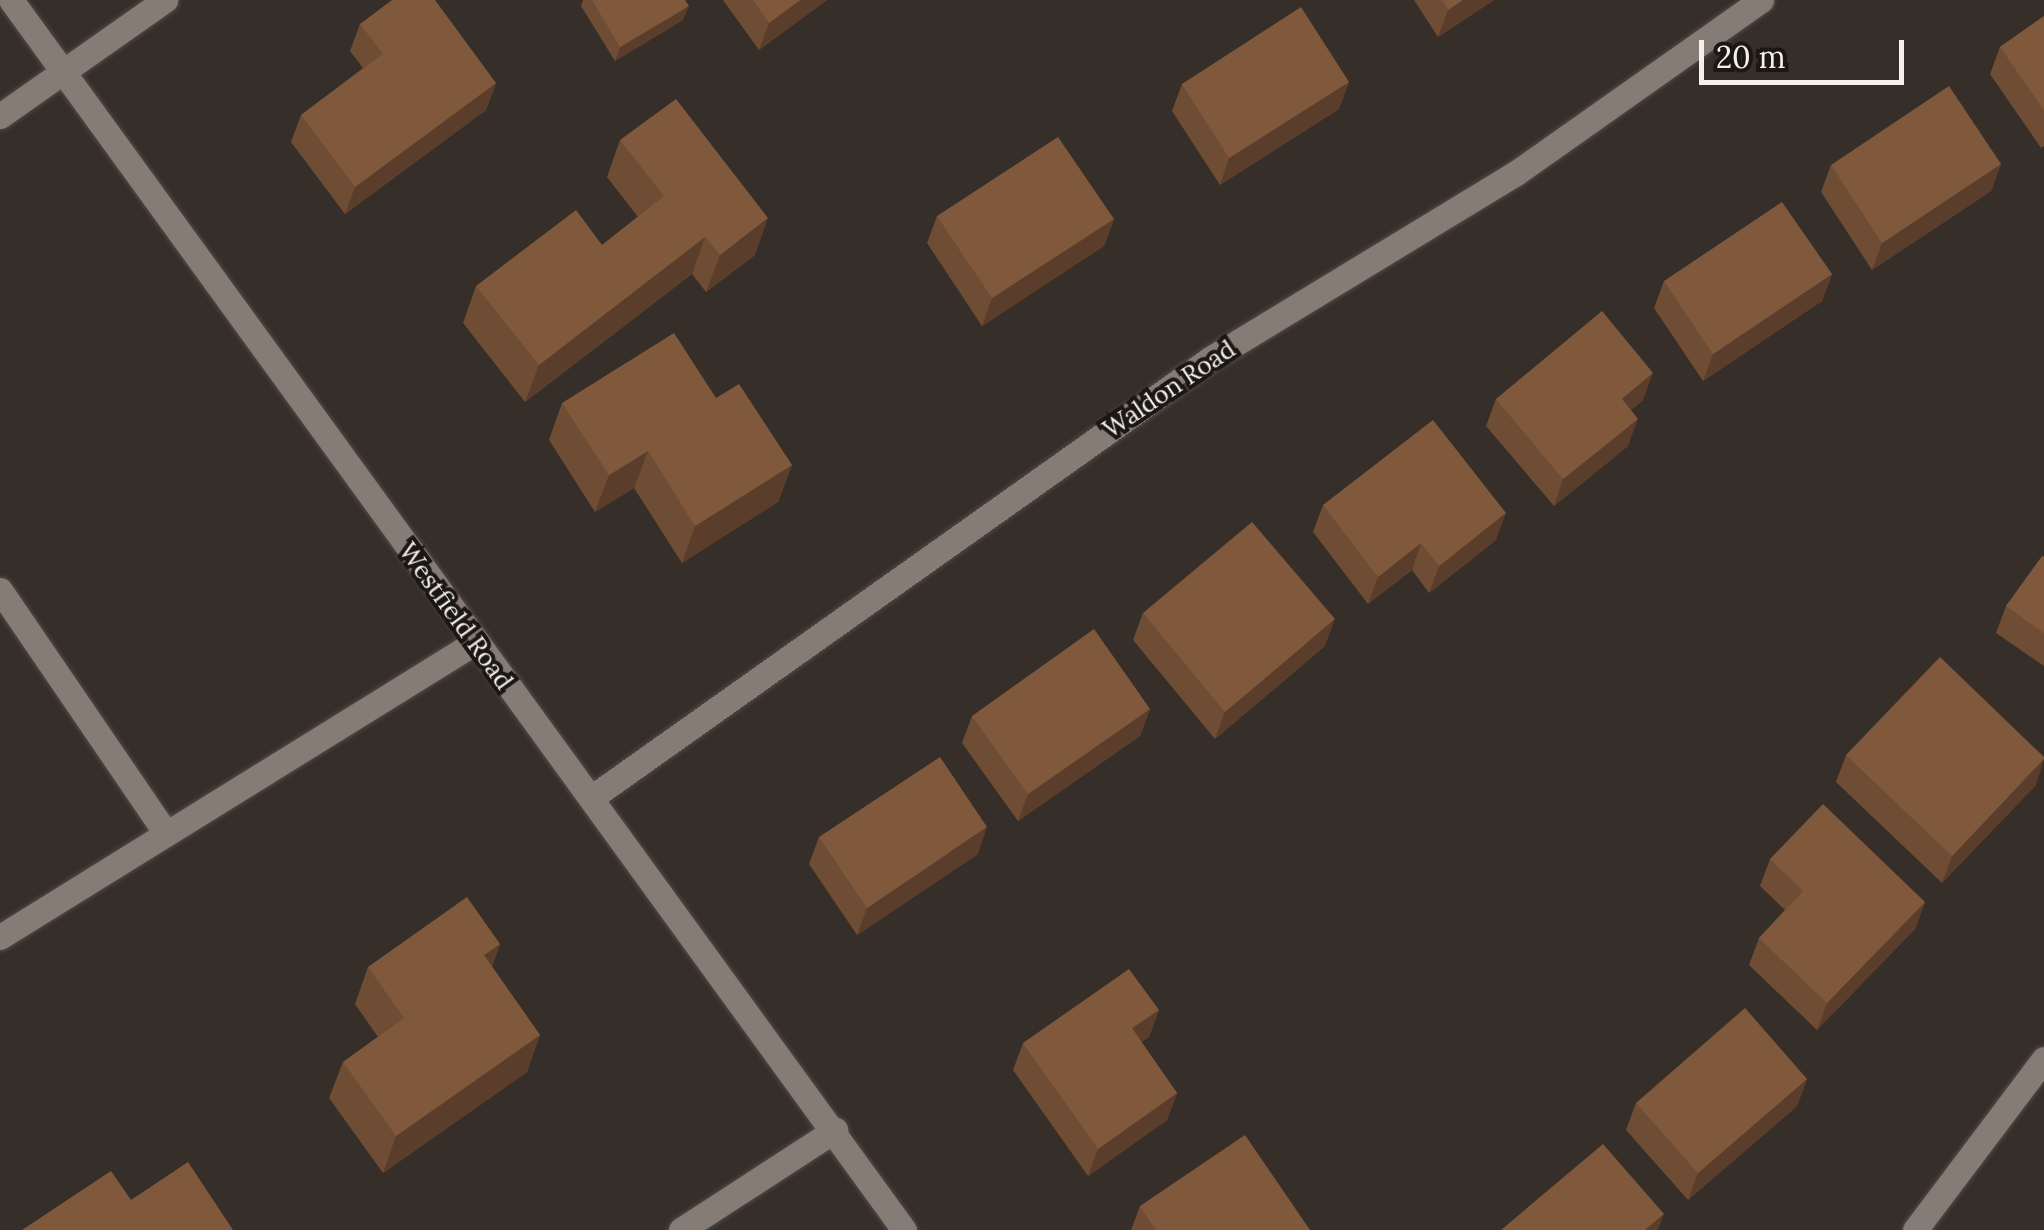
<!DOCTYPE html>
<style>
body{margin:0}
#map{position:relative;width:2044px;height:1230px;overflow:hidden;background:#362e29;font-family:Lora,serif}
div>[style]{position:absolute}
.roads{filter:drop-shadow(0 0 2px #514a46) drop-shadow(0 0 2px #514a46)}
.minor>*{height:25px;margin:-12.5px;padding:0 12.5px;transform-origin:12.5px;border-radius:12.5px;background:#857c76}
.wall>*{inset:0;background:#6e4d34}
.shaded-wall>*{inset:0;background:#5a3e2b}
.building>*{inset:0;background:#80593d}
span{translate:-50% -50%;white-space:nowrap;text-align:center;line-height:1.15;-webkit-text-stroke:8px #1b1715;paint-order:stroke}
.street-label{font-size:25px;color:#f5f0ec}
.scale{position:absolute;left:1699px;top:40px;width:205px;height:45px;box-sizing:border-box;border:5px solid #f5f0ec;border-top:0;padding-left:12px;font-size:30px;line-height:35px;white-space:nowrap;color:#f5f0ec;-webkit-text-stroke:8px #1b1715;paint-order:stroke}
</style>
<div id="map">
<div class="roads">
<div class="minor">
<i style="left:11px;top:0;width:1520px;rotate:54.02deg"></i>
<i style="left:0;top:116px;width:202px;rotate:-35.1deg"></i>
<i style="left:0;top:590px;width:289px;rotate:55.7deg"></i>
<i style="left:591px;top:798px;width:759px;rotate:-35.34deg"></i>
<i style="left:1210px;top:359px;width:358px;rotate:-31.3deg"></i>
<i style="left:1516px;top:173px;width:300px;rotate:-35.2deg"></i>
<i style="left:0;top:937px;width:558px;rotate:-31.81deg"></i>
<i style="left:681px;top:1230px;width:184px;rotate:-33deg"></i>
<i style="left:1915px;top:1230px;width:214px;rotate:-53deg"></i>
</div>
</div>
<div class="wall">
<i style="clip-path:polygon(583px 0,685px 0,683px 20px,615px 61px,581px 6px)"></i>
<i style="clip-path:polygon(723px 0,827px 0,759px 50px)"></i>
<i style="clip-path:polygon(1414px 0,1494px 0,1438px 37px)"></i>
<i style="clip-path:polygon(2044px 16px,2044px 146px,2041px 148px,1990px 74px,2000px 47px)"></i>
<i style="clip-path:polygon(360px 24px,496px 83px,486px 110px,345px 214px,291px 142px,301px 115px,363px 68px,350px 51px)"></i>
<i style="clip-path:polygon(1349px 82px,1339px 109px,1220px 185px,1172px 111px,1182px 84px)"></i>
<i style="clip-path:polygon(620px 140px,755px 255px,706px 292px,692px 274px,525px 402px,463px 323px,476px 286px,602px 245px,638px 217px,607px 177px)"></i>
<i style="clip-path:polygon(2001px 164px,1991px 191px,1872px 270px,1821px 192px,1831px 165px)"></i>
<i style="clip-path:polygon(937px 216px,1114px 219px,1104px 246px,982px 326px,927px 243px)"></i>
<i style="clip-path:polygon(1832px 274px,1822px 301px,1703px 381px,1654px 308px,1664px 281px)"></i>
<i style="clip-path:polygon(716px 398px,792px 465px,778px 502px,682px 563px,634px 488px,595px 512px,549px 440px,562px 403px)"></i>
<i style="clip-path:polygon(1496px 399px,1643px 400px,1631px 410px,1628px 446px,1554px 506px,1486px 426px)"></i>
<i style="clip-path:polygon(1323px 505px,1496px 540px,1429px 593px,1412px 570px,1368px 604px,1313px 532px)"></i>
<i style="clip-path:polygon(2044px 557px,2044px 666px,1996px 633px,2006px 606px)"></i>
<i style="clip-path:polygon(1143px 613px,1325px 646px,1215px 739px,1133px 640px)"></i>
<i style="clip-path:polygon(1150px 709px,1140px 736px,1018px 821px,962px 743px,972px 716px)"></i>
<i style="clip-path:polygon(1846px 755px,2036px 785px,1942px 883px,1836px 782px)"></i>
<i style="clip-path:polygon(819px 837px,978px 854px,857px 935px,809px 864px)"></i>
<i style="clip-path:polygon(1770px 859px,1925px 902px,1915px 929px,1817px 1030px,1749px 965px,1759px 938px,1785px 910px,1760px 886px)"></i>
<i style="clip-path:polygon(500px 944px,492px 967px,540px 1035px,527px 1072px,383px 1173px,329px 1098px,343px 1062px,378px 1037px,355px 1004px,368px 967px)"></i>
<i style="clip-path:polygon(1159px 1010px,1149px 1037px,1141px 1042px,1177px 1093px,1167px 1120px,1088px 1176px,1013px 1070px,1023px 1043px)"></i>
<i style="clip-path:polygon(1807px 1079px,1797px 1106px,1688px 1200px,1626px 1130px,1636px 1103px)"></i>
<i style="clip-path:polygon(1140px 1206px,1310px 1230px,1131px 1230px)"></i>
</div>
<div class="shaded-wall">
<i style="clip-path:polygon(800px 0,827px 0,759px 50px,769px 23px)"></i>
<i style="clip-path:polygon(1463px 0,1494px 0,1438px 37px,1448px 10px)"></i>
<i style="clip-path:polygon(689px 6px,683px 20px,615px 61px,620px 47px)"></i>
<i style="clip-path:polygon(1349px 82px,1339px 109px,1220px 185px,1229px 158px)"></i>
<i style="clip-path:polygon(496px 83px,486px 110px,345px 214px,355px 187px)"></i>
<i style="clip-path:polygon(2001px 164px,1991px 191px,1872px 270px,1882px 243px)"></i>
<i style="clip-path:polygon(768px 218px,755px 255px,706px 292px,720px 255px)"></i>
<i style="clip-path:polygon(1114px 219px,1104px 246px,982px 326px,992px 298px)"></i>
<i style="clip-path:polygon(705px 237px,692px 274px,525px 402px,539px 365px)"></i>
<i style="clip-path:polygon(1832px 274px,1822px 301px,1703px 381px,1713px 354px)"></i>
<i style="clip-path:polygon(1653px 373px,1643px 400px,1612px 426px,1622px 399px)"></i>
<i style="clip-path:polygon(1638px 419px,1628px 446px,1554px 506px,1563px 479px)"></i>
<i style="clip-path:polygon(648px 451px,634px 488px,595px 512px,609px 475px)"></i>
<i style="clip-path:polygon(792px 465px,778px 502px,682px 563px,695px 526px)"></i>
<i style="clip-path:polygon(1506px 513px,1496px 540px,1429px 593px,1439px 566px)"></i>
<i style="clip-path:polygon(1421px 543px,1412px 570px,1368px 604px,1378px 577px)"></i>
<i style="clip-path:polygon(1335px 619px,1325px 646px,1215px 739px,1225px 712px)"></i>
<i style="clip-path:polygon(1150px 709px,1140px 736px,1018px 821px,1028px 794px)"></i>
<i style="clip-path:polygon(2044px 759px,2036px 785px,1942px 883px,1952px 856px)"></i>
<i style="clip-path:polygon(987px 827px,978px 854px,857px 935px,867px 908px)"></i>
<i style="clip-path:polygon(1925px 902px,1915px 929px,1817px 1030px,1827px 1003px)"></i>
<i style="clip-path:polygon(500px 944px,487px 981px,484px 955px)"></i>
<i style="clip-path:polygon(1159px 1010px,1149px 1037px,1122px 1055px,1132px 1028px)"></i>
<i style="clip-path:polygon(540px 1035px,527px 1072px,383px 1173px,396px 1136px)"></i>
<i style="clip-path:polygon(1807px 1079px,1797px 1106px,1688px 1200px,1698px 1173px)"></i>
<i style="clip-path:polygon(1177px 1093px,1167px 1120px,1088px 1176px,1098px 1149px)"></i>
<i style="clip-path:polygon(1664px 1214px,1658px 1230px,1645px 1230px)"></i>
</div>
<div class="building">
<i style="clip-path:polygon(392px 0,435px 0,496px 83px,355px 187px,301px 115px,383px 54px,360px 24px)"></i>
<i style="clip-path:polygon(592px 0,685px 0,689px 6px,620px 47px)"></i>
<i style="clip-path:polygon(753px 0,800px 0,769px 23px)"></i>
<i style="clip-path:polygon(1442px 0,1463px 0,1448px 10px)"></i>
<i style="clip-path:polygon(1301px 7px,1349px 82px,1229px 158px,1182px 84px)"></i>
<i style="clip-path:polygon(2044px 16px,2044px 110px,2000px 47px)"></i>
<i style="clip-path:polygon(1949px 86px,2001px 164px,1882px 243px,1831px 165px)"></i>
<i style="clip-path:polygon(676px 99px,768px 218px,720px 255px,705px 237px,539px 365px,476px 286px,576px 210px,602px 245px,664px 196px,620px 140px)"></i>
<i style="clip-path:polygon(1058px 137px,1114px 219px,992px 298px,937px 216px)"></i>
<i style="clip-path:polygon(1782px 202px,1832px 274px,1713px 354px,1664px 281px)"></i>
<i style="clip-path:polygon(1602px 311px,1653px 373px,1622px 399px,1638px 419px,1563px 479px,1496px 399px)"></i>
<i style="clip-path:polygon(674px 333px,716px 398px,739px 384px,792px 465px,695px 526px,648px 451px,609px 475px,562px 403px)"></i>
<i style="clip-path:polygon(1433px 420px,1506px 513px,1439px 566px,1421px 543px,1378px 577px,1323px 505px)"></i>
<i style="clip-path:polygon(1252px 522px,1335px 619px,1225px 712px,1143px 613px)"></i>
<i style="clip-path:polygon(2042px 556px,2044px 557px,2044px 633px,2006px 606px)"></i>
<i style="clip-path:polygon(1094px 629px,1150px 709px,1028px 794px,972px 716px)"></i>
<i style="clip-path:polygon(1940px 657px,2044px 757px,2044px 759px,1952px 856px,1846px 755px)"></i>
<i style="clip-path:polygon(940px 757px,987px 827px,867px 908px,819px 837px)"></i>
<i style="clip-path:polygon(1823px 804px,1925px 902px,1827px 1003px,1759px 938px,1803px 891px,1770px 859px)"></i>
<i style="clip-path:polygon(467px 897px,500px 944px,484px 955px,540px 1035px,396px 1136px,343px 1062px,404px 1018px,368px 967px)"></i>
<i style="clip-path:polygon(1129px 969px,1159px 1010px,1132px 1028px,1177px 1093px,1098px 1149px,1023px 1043px)"></i>
<i style="clip-path:polygon(1745px 1008px,1807px 1079px,1698px 1173px,1636px 1103px)"></i>
<i style="clip-path:polygon(1245px 1135px,1310px 1230px,1156px 1230px,1140px 1206px)"></i>
<i style="clip-path:polygon(1603px 1144px,1664px 1214px,1645px 1230px,1501px 1230px)"></i>
<i style="clip-path:polygon(188px 1162px,233px 1230px,22px 1230px,111px 1171px,131px 1200px)"></i>
</div>
<div class="street-label">
<span style="left:1169px;top:389px;rotate:-34deg">Waldon Road</span>
<span style="left:456px;top:616px;rotate:54deg">Westfield Road</span>
</div>
<div class="scale">20 m</div>
</div>
